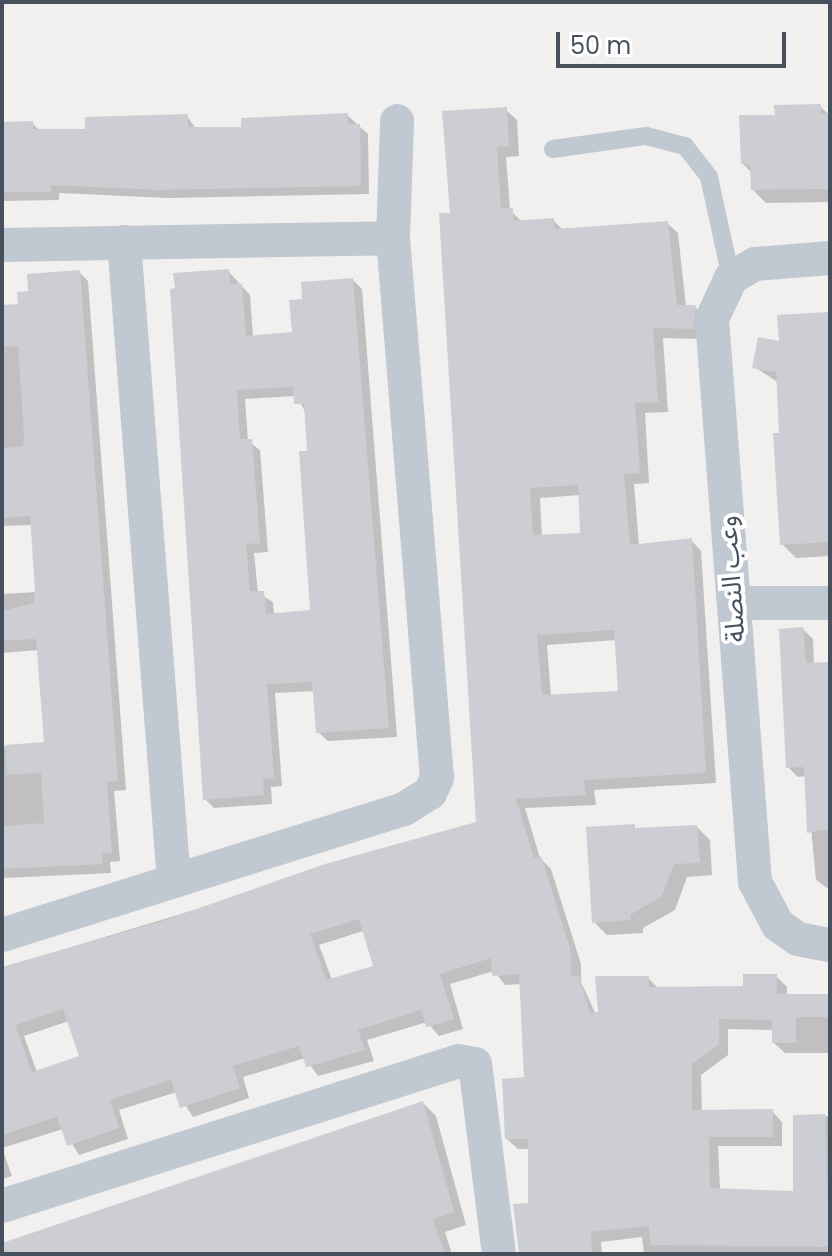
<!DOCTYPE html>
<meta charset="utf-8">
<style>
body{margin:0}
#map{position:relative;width:832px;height:1256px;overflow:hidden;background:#f2efef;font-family:Poppins,"Noto Sans Arabic",sans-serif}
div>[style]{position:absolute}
.shadow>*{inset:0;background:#0003}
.building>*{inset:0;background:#ccced4}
.lane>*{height:18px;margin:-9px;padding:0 9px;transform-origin:9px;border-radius:9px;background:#c0c8d1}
.street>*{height:34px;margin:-17px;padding:0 17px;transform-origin:17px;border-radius:17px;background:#c0c8d1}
span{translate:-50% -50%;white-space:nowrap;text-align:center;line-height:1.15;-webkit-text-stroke:8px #fff;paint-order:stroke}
.street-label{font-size:26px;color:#47515d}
.frame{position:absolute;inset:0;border:4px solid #47515d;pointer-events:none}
.scale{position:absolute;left:556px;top:32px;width:230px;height:36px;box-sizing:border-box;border:4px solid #47515d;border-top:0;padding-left:10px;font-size:24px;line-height:28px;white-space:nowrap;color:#47515d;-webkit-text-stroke:6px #fff;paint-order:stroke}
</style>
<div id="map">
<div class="shadow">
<i style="clip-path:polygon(820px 106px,830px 116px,830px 202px,766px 203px,753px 190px,752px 173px,743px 164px,777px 117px)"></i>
<i style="clip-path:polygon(evenodd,506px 110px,517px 120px,519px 156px,506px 157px,510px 210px,522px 222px,553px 220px,564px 231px,667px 223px,678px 233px,686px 307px,695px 307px,706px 318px,703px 339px,663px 338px,668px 412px,645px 413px,649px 483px,634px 484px,639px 546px,691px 540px,701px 551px,716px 783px,594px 790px,596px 805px,525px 808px,540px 858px,551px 869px,581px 964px,581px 982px,599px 1021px,648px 978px,659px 989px,745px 988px,776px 976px,787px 987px,787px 996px,830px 996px,830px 1053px,785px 1053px,774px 1043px,774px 1030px,728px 1029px,728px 1055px,701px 1075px,702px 1112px,772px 1111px,782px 1122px,782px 1146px,718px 1146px,720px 1190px,795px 1193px,795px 1117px,830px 1116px,830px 1254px,644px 1254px,642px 1237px,601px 1242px,602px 1254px,519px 1254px,530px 1205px,530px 1149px,518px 1149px,507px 1139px,526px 1079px,522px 984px,505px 985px,494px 971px,450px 984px,463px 1029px,439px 1036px,427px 1022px,367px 1040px,374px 1061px,318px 1076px,305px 1058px,243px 1077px,249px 1098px,193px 1117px,177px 1092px,119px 1110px,128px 1139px,79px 1155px,63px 1129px,2px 1148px,12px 1176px,2px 1179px,2px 968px,479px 824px,452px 215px,506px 110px,580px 495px,582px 534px,542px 537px,540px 498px,580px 495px,506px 110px,617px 640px,620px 693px,551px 697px,547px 645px,617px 640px,506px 110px,363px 931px,375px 967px,332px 980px,319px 945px,363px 931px,506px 110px,69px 1021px,82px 1058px,37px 1072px,24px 1036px,69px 1021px)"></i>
<i style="clip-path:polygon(347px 115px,368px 134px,369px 194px,168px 198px,59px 193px,59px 200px,2px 201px,2px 116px,5px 124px,32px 123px,40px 131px,87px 131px,87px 119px,127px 116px,187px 116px,196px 129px,243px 129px,286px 120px,286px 116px)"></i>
<i style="clip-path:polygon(evenodd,228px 271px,250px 295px,253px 337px,294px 334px,304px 300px,353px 280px,362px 289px,397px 737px,328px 741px,318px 732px,315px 691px,275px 693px,282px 786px,271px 787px,272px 804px,214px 808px,205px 799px,228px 271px,296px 396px,306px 413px,310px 452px,313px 612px,274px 615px,273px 602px,258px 593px,254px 553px,268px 552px,260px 450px,248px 441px,245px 399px,296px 396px)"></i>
<i style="clip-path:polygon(79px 272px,88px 281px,126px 790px,114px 791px,120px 861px,110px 862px,111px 873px,4px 878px,2px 894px,2px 714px,4px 747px,46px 744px,39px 650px,2px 653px,2px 594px,37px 592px,32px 525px,2px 526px,2px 307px,20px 306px,31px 293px)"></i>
<i style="clip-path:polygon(830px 314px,830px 556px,796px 558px,782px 544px,779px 383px,755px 367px,781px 343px)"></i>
<i style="clip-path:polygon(803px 629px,813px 639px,814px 664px,830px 663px,830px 890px,816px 880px,806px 776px,798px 777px,788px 767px)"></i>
<i style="clip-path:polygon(697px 827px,710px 840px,712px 875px,687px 877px,675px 910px,643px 928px,643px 933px,607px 935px,594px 922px)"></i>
<i style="clip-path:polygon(423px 1103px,436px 1116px,466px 1225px,445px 1232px,452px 1254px,2px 1254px,2px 1245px)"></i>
</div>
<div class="building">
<i style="clip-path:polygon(821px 104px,821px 114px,830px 114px,830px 189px,751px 190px,750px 165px,741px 164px,739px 115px,775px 115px,774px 105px)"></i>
<i style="clip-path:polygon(evenodd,507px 107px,509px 146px,497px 147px,501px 208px,513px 208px,513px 221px,554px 218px,555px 229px,668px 221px,677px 305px,696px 305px,693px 329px,653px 328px,658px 402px,635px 403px,640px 473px,624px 474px,630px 545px,692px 538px,706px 773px,584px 780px,586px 795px,516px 799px,534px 858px,541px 856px,571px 952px,571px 976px,579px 976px,590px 1013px,598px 1012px,595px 976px,649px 976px,649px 987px,743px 986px,743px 974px,777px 974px,777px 994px,830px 994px,830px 1017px,796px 1017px,796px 1043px,772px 1043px,772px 1020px,719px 1019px,719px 1044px,692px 1064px,692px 1110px,773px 1109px,773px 1137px,709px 1137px,710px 1188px,793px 1191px,793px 1115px,825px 1114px,829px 1247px,650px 1245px,649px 1226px,591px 1232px,592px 1254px,519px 1254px,513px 1204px,528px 1203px,528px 1139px,505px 1139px,502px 1079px,524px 1077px,519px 974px,492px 976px,491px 958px,440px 974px,454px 1019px,426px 1027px,421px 1010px,358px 1030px,365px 1050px,306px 1067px,299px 1046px,233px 1066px,240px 1088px,180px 1108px,171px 1080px,110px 1100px,119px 1128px,67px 1146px,57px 1117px,2px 1135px,2px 967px,162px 921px,325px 864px,476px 822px,439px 213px,450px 213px,442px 111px,507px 107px,578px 485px,580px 533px,533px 535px,530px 488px,578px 485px,507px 107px,614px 630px,618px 691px,542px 695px,537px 635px,614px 630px,507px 107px,359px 919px,373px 966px,326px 980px,310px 934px,359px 919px,507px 107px,63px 1009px,79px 1056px,32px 1072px,15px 1025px,63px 1009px)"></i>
<i style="clip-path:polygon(348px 113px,348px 124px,360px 124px,361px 186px,158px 190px,51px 185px,51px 192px,2px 192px,2px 122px,33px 121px,33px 129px,85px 129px,85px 117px,188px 114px,188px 127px,241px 127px,241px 118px)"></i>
<i style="clip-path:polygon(evenodd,229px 269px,230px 284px,242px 284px,246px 336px,292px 332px,289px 300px,302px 299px,301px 282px,353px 278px,389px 728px,316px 733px,312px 682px,267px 684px,274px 778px,263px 779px,264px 795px,203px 800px,170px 289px,175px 288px,173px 273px,229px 269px,293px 387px,294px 404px,304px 404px,307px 451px,299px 451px,310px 610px,266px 614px,264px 591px,250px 591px,246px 544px,260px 543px,252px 439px,240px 439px,237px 390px,293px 387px)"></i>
<i style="clip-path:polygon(80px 270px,118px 781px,107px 782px,112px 853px,102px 854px,103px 864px,2px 869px,2px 826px,44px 823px,41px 773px,7px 775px,5px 745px,44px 742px,36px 639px,2px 641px,2px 611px,34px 603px,35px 590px,30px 516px,2px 518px,4px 448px,23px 446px,24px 435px,18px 346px,2px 347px,2px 305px,18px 304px,17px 292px,28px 291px,27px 274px)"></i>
<i style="clip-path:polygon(830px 312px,830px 542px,780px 545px,773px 433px,779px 433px,776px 372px,752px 368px,758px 337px,779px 341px,777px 315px)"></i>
<i style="clip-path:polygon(803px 627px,806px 663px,830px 662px,830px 829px,807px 833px,804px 767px,786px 768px,779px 629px)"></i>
<i style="clip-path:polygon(635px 824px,635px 828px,697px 825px,700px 863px,674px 864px,662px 896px,630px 915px,631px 920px,592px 923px,586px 827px)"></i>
<i style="clip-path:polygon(423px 1101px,454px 1212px,433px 1219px,445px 1254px,2px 1254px,2px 1243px)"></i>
</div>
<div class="lane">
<i style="left:553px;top:149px;width:94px;rotate:-8deg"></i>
<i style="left:646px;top:136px;width:40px;rotate:14.4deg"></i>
<i style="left:685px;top:146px;width:39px;rotate:52deg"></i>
<i style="left:709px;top:177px;width:103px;rotate:77.7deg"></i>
</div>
<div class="street">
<i style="left:124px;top:242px;width:641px;rotate:85.53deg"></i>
<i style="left:2px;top:245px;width:391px;rotate:-1deg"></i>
<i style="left:830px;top:258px;width:75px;rotate:175.4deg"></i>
<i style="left:755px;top:264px;width:28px;rotate:150deg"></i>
<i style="left:731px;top:278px;width:45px;rotate:114.9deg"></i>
<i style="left:712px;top:319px;width:565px;rotate:85.63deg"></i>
<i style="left:755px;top:882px;width:49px;rotate:61.9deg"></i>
<i style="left:778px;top:925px;width:24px;rotate:35deg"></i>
<i style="left:798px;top:939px;width:33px;rotate:11deg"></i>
<i style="left:734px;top:603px;width:96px"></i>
<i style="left:2px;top:935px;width:421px;rotate:-17.4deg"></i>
<i style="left:404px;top:809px;width:31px;rotate:-32deg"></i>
<i style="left:430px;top:793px;width:17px;rotate:-65deg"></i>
<i style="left:437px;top:778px;width:542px;rotate:-94.66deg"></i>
<i style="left:393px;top:238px;width:117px;rotate:-88deg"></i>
<i style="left:2px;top:1206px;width:478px;rotate:-17.6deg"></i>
<i style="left:458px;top:1061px;width:17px;rotate:10deg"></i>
<i style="left:475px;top:1064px;width:192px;rotate:82.8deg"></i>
</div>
<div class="street-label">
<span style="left:732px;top:579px;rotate:-94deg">وعب النصلة</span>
</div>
<div class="frame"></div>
<div class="scale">50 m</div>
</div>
